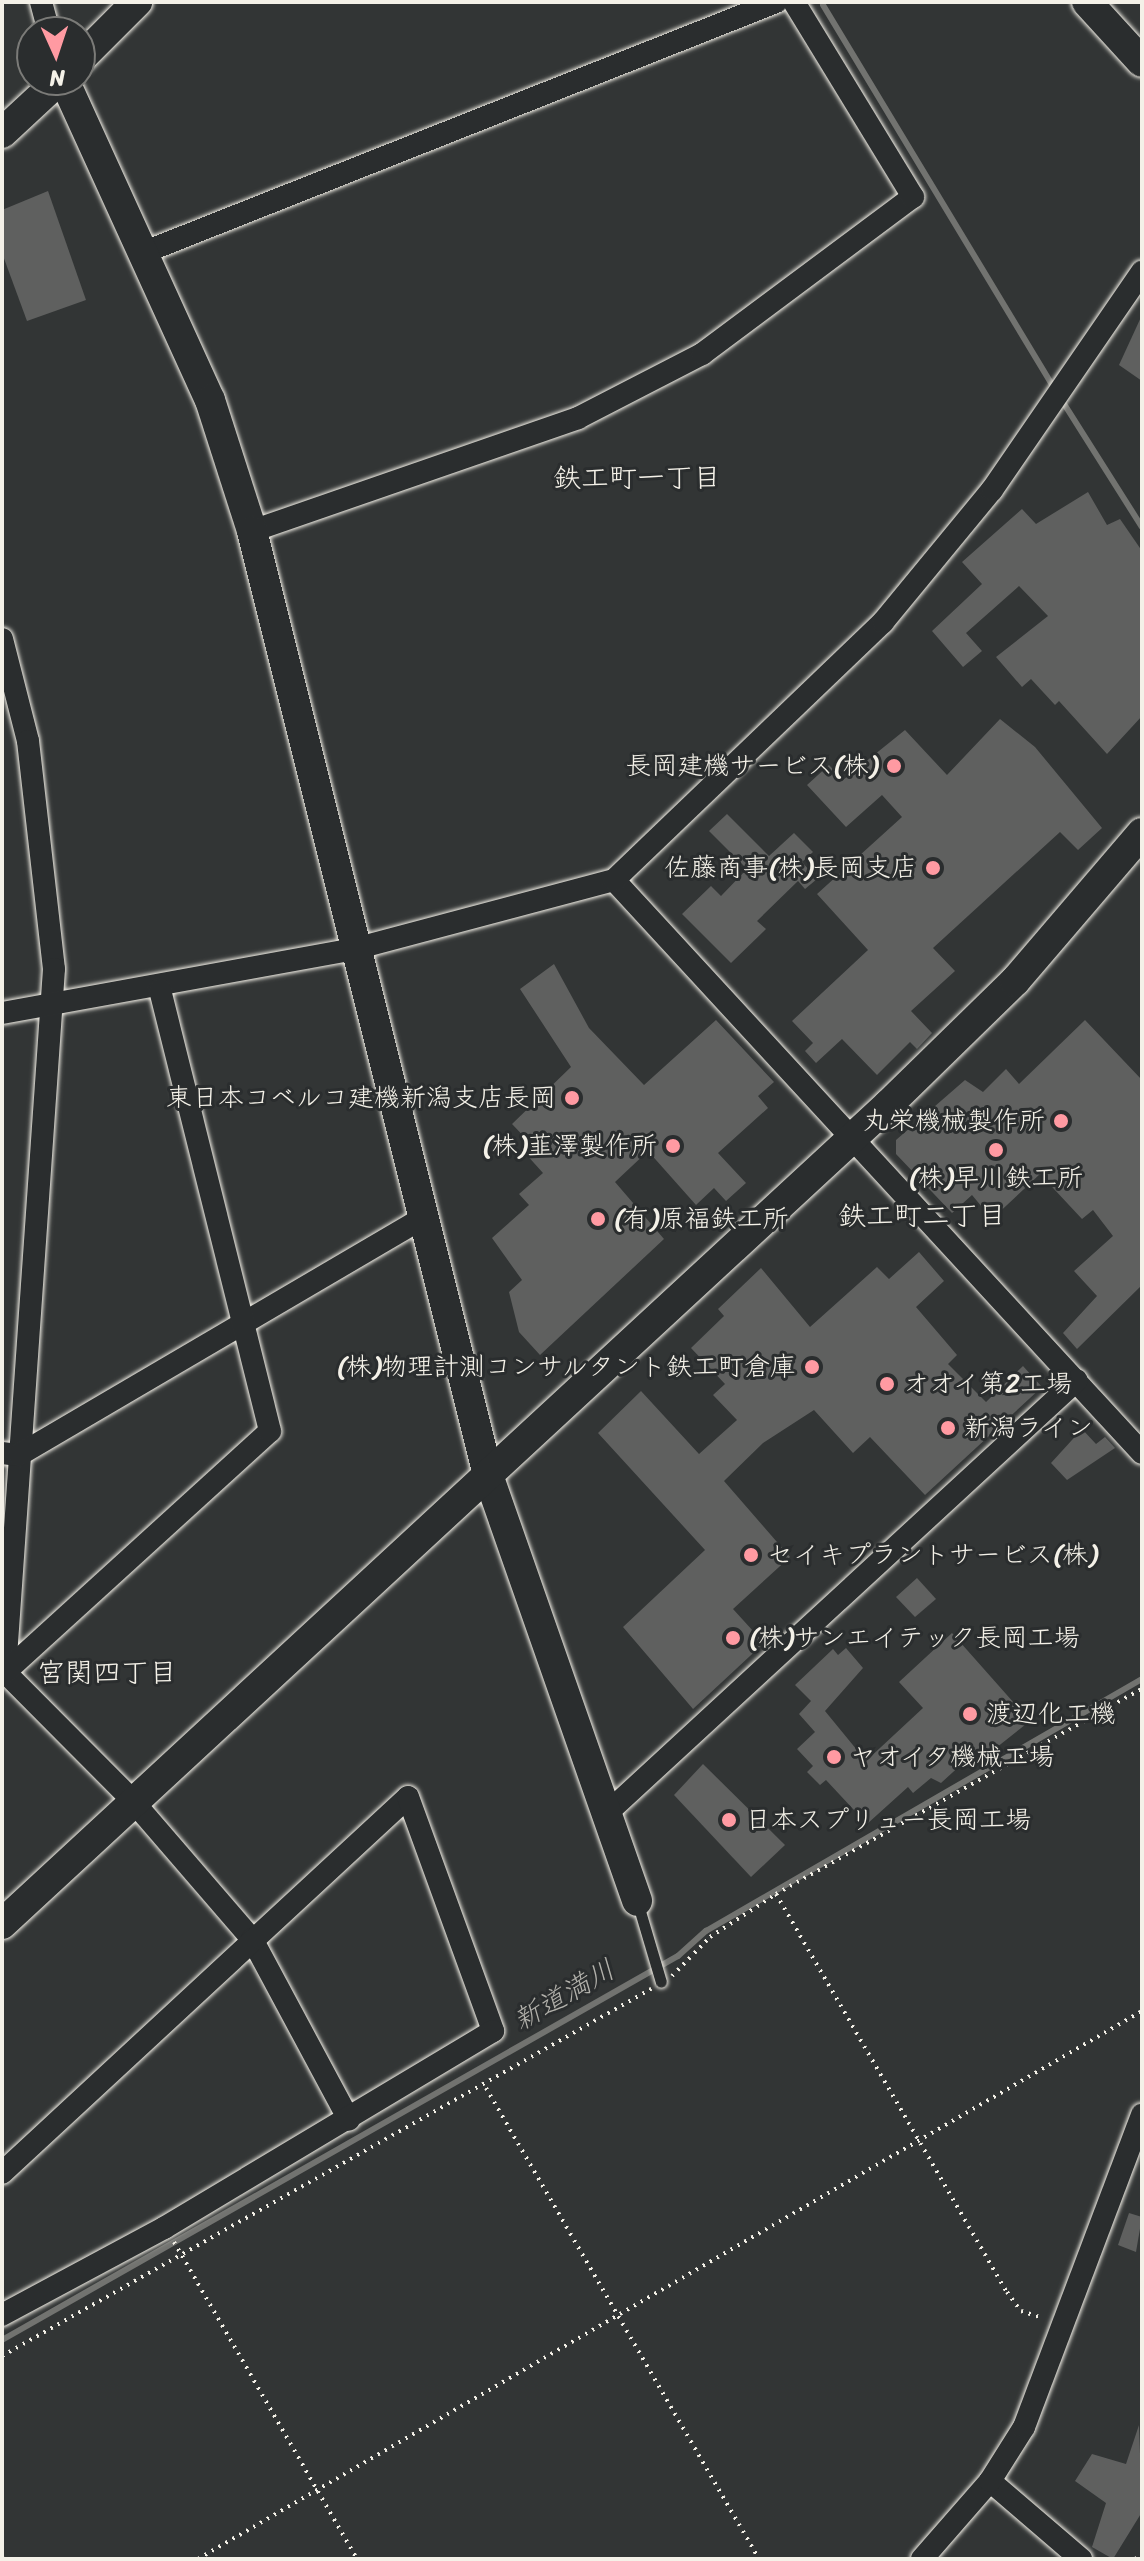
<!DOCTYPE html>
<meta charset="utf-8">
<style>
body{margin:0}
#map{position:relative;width:1144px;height:2561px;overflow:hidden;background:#323535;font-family:Sriracha,"Klee One",sans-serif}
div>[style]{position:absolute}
.stream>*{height:6px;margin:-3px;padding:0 3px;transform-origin:3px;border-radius:3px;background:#727370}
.building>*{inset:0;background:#5f605f}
.path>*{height:4px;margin-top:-2px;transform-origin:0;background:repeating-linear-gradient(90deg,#f4f1e8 0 2px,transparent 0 8px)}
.roads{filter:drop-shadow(0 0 2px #f4f1e8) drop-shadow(0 0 2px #f4f1e8)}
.lane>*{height:11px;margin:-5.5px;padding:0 5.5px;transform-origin:5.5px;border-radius:5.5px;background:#2a2d2e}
.street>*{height:22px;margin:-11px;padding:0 11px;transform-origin:11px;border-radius:11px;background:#2a2d2e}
.secondary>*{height:30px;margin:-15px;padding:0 15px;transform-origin:15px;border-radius:15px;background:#2a2d2e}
.dots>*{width:22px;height:22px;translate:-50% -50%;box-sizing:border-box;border:4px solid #2a2d2e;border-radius:50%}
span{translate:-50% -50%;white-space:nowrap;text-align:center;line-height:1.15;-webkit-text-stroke:6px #2a2d2e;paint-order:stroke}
.poi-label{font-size:26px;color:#f4f1e8}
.right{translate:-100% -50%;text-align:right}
.left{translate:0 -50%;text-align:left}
.neighbourhood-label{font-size:28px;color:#f4f1e8}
.water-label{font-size:28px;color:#b3b2ac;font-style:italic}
.frame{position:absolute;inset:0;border:4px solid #f4f1e8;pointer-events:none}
.north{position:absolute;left:16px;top:16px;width:80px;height:80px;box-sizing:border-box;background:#2a2d2e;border:2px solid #7b7b78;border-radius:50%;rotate:177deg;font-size:22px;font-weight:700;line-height:32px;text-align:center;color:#f4f1e8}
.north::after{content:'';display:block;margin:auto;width:28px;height:36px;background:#ff9aa2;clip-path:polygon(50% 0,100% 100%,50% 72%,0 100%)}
</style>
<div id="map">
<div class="stream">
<i style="left:823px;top:5px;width:449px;rotate:58.9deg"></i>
<i style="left:1061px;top:399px;width:151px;rotate:57.7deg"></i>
<i style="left:2px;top:2340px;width:777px;rotate:-29.6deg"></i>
<i style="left:678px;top:1956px;width:38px;rotate:-42deg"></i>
<i style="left:706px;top:1931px;width:504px;rotate:-30.03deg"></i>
</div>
<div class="building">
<i style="clip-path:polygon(48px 191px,86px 300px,27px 321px,2px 253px,2px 210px)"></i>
<i style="clip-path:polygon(1142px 315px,1142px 381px,1119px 365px)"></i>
<i style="clip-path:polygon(1088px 492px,1107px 525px,1120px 519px,1142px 551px,1142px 716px,1107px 754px,1059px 701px,1055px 705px,1031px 679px,1022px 687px,996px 657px,1048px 616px,1019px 586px,966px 633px,982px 651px,963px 667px,932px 631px,982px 584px,962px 562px,1022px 509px,1036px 524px)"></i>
<i style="clip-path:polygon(1000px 719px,1035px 747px,1102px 828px,1078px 850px,1060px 832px,933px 948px,955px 971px,911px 1011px,932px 1033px,917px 1049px,910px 1042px,877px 1075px,842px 1039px,816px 1063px,805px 1051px,813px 1043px,792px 1021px,868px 950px,817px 894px,902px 817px,882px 795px,846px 827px,807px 785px,829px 765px,843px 780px,905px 730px,947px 775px)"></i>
<i style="clip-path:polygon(727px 814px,769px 856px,794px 833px,813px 852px,802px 862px,817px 879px,805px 889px,798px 881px,757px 921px,766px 929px,731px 963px,682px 914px,711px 886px,721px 896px,747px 869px,709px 831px)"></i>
<i style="clip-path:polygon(554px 964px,589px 1028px,644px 1085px,716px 1020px,774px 1082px,758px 1096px,768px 1108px,718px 1153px,746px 1183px,726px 1201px,714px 1188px,696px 1205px,648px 1151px,615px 1182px,664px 1239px,540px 1355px,519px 1332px,509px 1292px,522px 1280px,492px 1238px,529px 1205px,519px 1194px,543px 1173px,525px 1153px,533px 1146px,512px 1124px,571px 1067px,520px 989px)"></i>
<i style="clip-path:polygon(1085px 1020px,1142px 1080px,1142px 1285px,1077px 1349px,1063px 1333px,1097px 1296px,1074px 1271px,1113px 1236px,1093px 1210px,1082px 1219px,1040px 1174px,992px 1219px,972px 1195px,952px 1213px,896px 1154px,896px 1140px,965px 1080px,983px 1092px,1006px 1069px,1019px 1084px)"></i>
<i style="clip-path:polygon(919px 1252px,944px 1281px,916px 1307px,957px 1355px,948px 1364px,986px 1402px,1023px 1366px,1042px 1387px,925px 1495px,870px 1437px,853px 1453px,814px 1410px,763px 1443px,724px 1481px,790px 1557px,733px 1609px,764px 1643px,693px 1709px,623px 1627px,705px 1550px,598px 1433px,641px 1391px,699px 1454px,737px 1420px,713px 1395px,725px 1384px,691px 1348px,724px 1316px,718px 1309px,761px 1268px,810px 1327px,877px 1267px,889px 1279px)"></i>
<i style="clip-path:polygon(1082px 1429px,1096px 1444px,1105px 1437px,1115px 1448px,1067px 1480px,1051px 1463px)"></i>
<i style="clip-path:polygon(917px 1578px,936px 1599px,915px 1617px,896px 1597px)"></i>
<i style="clip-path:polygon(952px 1633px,1030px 1721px,982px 1759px,975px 1752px,941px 1783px,931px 1778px,913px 1793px,908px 1787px,867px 1824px,826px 1780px,820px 1785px,807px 1772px,813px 1766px,797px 1749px,815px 1732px,799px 1714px,811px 1701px,795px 1685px,833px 1649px,838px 1655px,846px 1648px,863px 1668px,825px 1711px,866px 1761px,923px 1708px,899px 1682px)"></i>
<i style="clip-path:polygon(703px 1764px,785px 1845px,751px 1877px,674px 1795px)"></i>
<i style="clip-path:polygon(1129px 2213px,1142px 2217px,1136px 2252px,1118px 2245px)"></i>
<i style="clip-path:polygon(1139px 2425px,1142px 2512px,1113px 2559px,1092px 2547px,1106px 2503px,1075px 2481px,1092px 2454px,1126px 2464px)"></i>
</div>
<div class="path">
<i style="left:776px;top:1894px;width:460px;rotate:59.9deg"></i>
<i style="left:1007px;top:2292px;width:24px;rotate:54deg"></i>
<i style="left:1021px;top:2311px;width:23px;rotate:18deg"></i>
<i style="left:672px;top:1976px;width:54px;rotate:-45.7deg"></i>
<i style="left:710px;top:1937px;width:79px;rotate:-33.1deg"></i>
<i style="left:776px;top:1894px;width:420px;rotate:-29.3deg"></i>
<i style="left:486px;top:2088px;width:544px;rotate:59.9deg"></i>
<i style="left:174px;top:2242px;width:366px;rotate:60deg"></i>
<i style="left:2px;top:2356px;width:746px;rotate:-29.49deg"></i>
<i style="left:2px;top:2557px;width:2px;rotate:63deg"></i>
<i style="left:198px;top:2559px;width:1092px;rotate:-30.14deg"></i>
<i style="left:1135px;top:2559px;width:8px;rotate:-30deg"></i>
</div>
<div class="roads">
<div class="lane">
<i style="left:637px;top:1901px;width:84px;rotate:73.5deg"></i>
</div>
<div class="street">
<i style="left:41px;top:2px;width:31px;rotate:75deg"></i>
<i style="left:145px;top:252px;width:679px;rotate:-21.61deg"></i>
<i style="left:252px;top:531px;width:345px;rotate:-19.1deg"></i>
<i style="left:578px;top:418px;width:140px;rotate:-27.3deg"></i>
<i style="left:702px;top:354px;width:263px;rotate:-36.7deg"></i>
<i style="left:913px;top:197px;width:228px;rotate:-121.4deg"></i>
<i style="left:2px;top:639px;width:105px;rotate:75.7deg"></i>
<i style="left:28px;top:741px;width:229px;rotate:83.5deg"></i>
<i style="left:54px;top:969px;width:705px;rotate:93.99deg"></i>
<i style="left:5px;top:1672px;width:179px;rotate:45.2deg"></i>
<i style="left:131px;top:1799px;width:185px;rotate:49.2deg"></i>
<i style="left:252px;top:1939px;width:205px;rotate:61.8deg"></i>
<i style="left:614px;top:880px;width:779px;rotate:47.34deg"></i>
<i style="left:2px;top:1013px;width:362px;rotate:-10.3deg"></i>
<i style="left:358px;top:948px;width:265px;rotate:-14.9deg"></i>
<i style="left:614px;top:880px;width:373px;rotate:-43.8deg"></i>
<i style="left:883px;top:622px;width:171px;rotate:-50.5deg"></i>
<i style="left:992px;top:490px;width:265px;rotate:-55.5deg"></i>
<i style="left:2px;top:1453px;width:17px;rotate:7deg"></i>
<i style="left:19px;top:1455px;width:470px;rotate:-30.4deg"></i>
<i style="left:2px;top:1675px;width:362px;rotate:-42.3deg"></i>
<i style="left:270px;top:1431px;width:455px;rotate:-104deg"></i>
<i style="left:606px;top:1814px;width:640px;rotate:-42.66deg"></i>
<i style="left:2px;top:2173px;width:553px;rotate:-42.8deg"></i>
<i style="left:408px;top:1797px;width:249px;rotate:70deg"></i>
<i style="left:493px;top:2031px;width:383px;rotate:149.1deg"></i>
<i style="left:164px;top:2228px;width:184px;rotate:151.8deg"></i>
<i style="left:990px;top:2481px;width:120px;rotate:40.6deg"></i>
<i style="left:922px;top:2559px;width:103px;rotate:-48.9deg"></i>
<i style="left:990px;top:2481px;width:64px;rotate:-57.8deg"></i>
<i style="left:1024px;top:2427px;width:334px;rotate:-69.3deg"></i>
</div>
<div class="secondary">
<i style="left:1087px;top:2px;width:81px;rotate:47.5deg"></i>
<i style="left:80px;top:59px;width:81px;rotate:-45deg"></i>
<i style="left:64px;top:80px;width:352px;rotate:65.5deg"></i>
<i style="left:210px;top:400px;width:138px;rotate:72.2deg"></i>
<i style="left:252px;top:531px;width:973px;rotate:75.96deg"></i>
<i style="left:488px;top:1475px;width:451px;rotate:70.7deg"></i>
<i style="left:2px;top:133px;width:78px;rotate:-42.9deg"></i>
<i style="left:2px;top:1924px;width:1208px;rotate:-42.75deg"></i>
<i style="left:889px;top:1104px;width:176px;rotate:-44.3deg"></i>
<i style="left:1015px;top:981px;width:195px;rotate:-49.4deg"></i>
</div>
</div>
<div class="dots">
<i style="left:894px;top:766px;background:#ff9aa2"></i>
<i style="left:933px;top:868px;background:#ff9aa2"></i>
<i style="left:572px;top:1098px;background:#ff9aa2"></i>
<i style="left:1061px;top:1121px;background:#ff9aa2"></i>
<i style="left:673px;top:1146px;background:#ff9aa2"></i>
<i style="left:996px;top:1150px;background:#ff9aa2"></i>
<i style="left:598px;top:1219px;background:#ff9aa2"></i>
<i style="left:812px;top:1367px;background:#ff9aa2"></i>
<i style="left:887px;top:1384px;background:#ff9aa2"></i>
<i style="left:948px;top:1428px;background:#ff9aa2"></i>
<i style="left:751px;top:1555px;background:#ff9aa2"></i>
<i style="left:733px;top:1638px;background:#ff9aa2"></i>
<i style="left:970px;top:1714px;background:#ff9aa2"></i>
<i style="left:834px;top:1757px;background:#ff9aa2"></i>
<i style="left:729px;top:1820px;background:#ff9aa2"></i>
</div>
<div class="poi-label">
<span class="right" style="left:878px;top:766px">長岡建機サービス(株)</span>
<span class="right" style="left:917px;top:868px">佐藤商事(株)長岡支店</span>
<span class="right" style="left:556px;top:1098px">東日本コベルコ建機新潟支店長岡</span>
<span class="right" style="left:1045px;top:1121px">丸栄機械製作所</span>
<span class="right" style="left:657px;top:1146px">(株)韮澤製作所</span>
<span style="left:996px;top:1178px">(株)早川鉄工所</span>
<span class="left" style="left:614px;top:1219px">(有)原福鉄工所</span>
<span class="right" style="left:796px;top:1367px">(株)物理計測コンサルタント鉄工町倉庫</span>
<span class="left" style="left:903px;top:1384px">オオイ第2工場</span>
<span class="left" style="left:964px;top:1428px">新潟ライン</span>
<span class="left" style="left:767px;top:1555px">セイキプラントサービス(株)</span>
<span class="left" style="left:749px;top:1638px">(株)サンエイテック長岡工場</span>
<span class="left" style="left:986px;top:1714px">渡辺化工機</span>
<span class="left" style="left:850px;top:1757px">ヤオイタ機械工場</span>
<span class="left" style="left:745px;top:1820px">日本スプリュー長岡工場</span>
</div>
<div class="neighbourhood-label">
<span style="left:637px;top:478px">鉄工町一丁目</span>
<span style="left:922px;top:1216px">鉄工町二丁目</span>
<span style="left:107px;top:1673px">宮関四丁目</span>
</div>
<div class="water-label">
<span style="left:564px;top:1995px;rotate:-30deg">新道満川</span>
</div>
<div class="frame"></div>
<div class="north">N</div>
</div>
